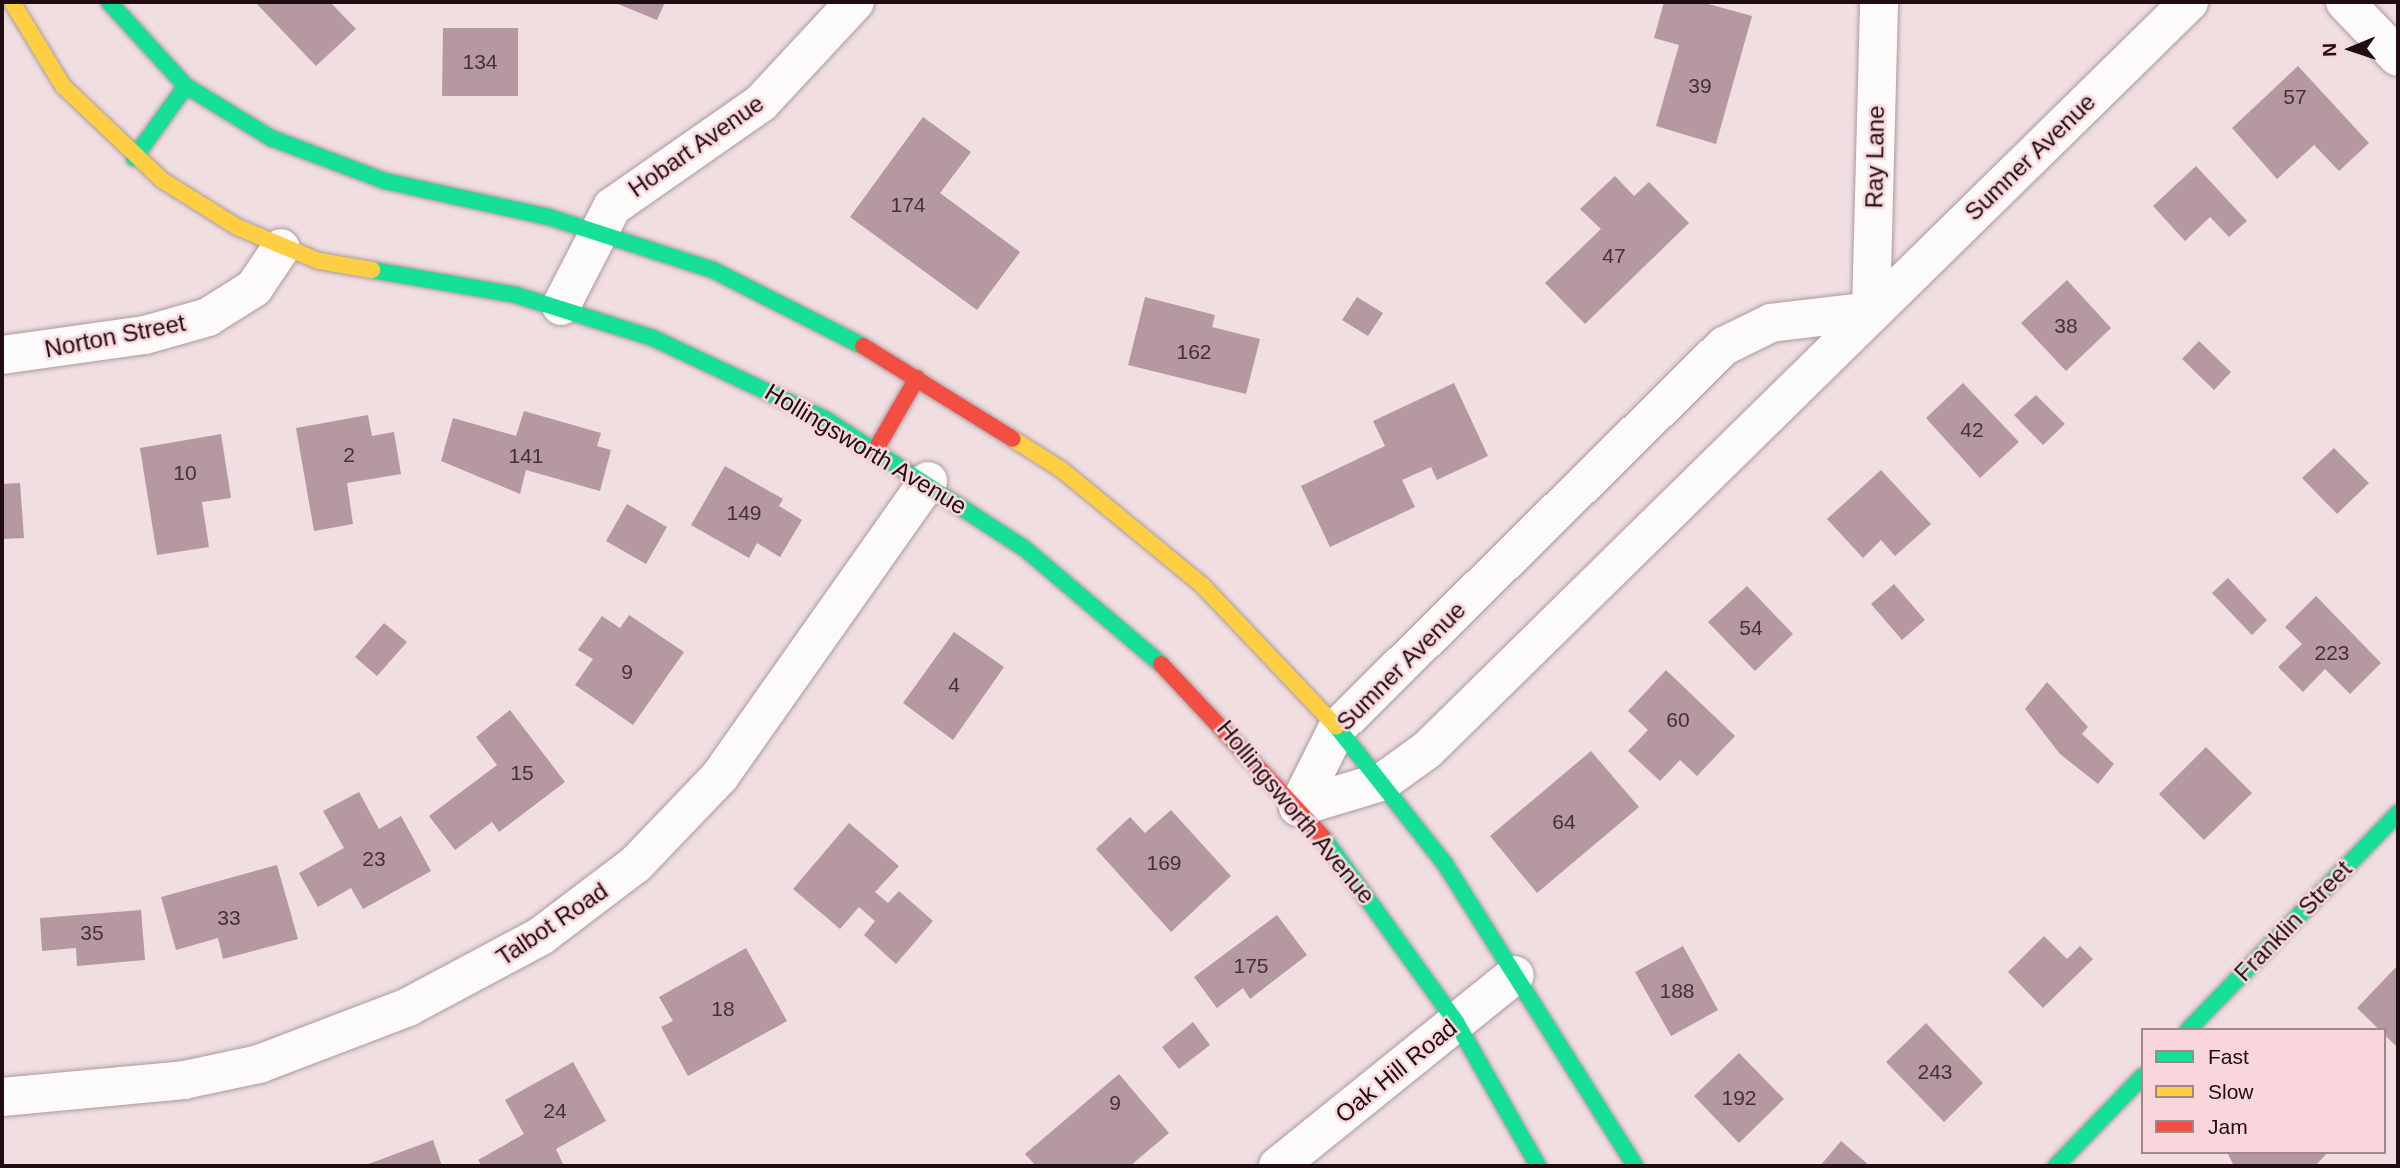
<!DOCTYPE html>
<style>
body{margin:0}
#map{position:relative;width:2400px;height:1168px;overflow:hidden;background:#f0dee1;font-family:Helvetica,sans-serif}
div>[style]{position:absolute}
.building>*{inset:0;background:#b698a0}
.roads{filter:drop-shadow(0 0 2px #ab9a9d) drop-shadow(0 0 2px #ab9a9d)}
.street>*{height:38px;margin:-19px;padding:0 19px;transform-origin:19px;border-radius:19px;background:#fdfafa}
.fast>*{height:16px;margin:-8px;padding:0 8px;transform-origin:8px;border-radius:8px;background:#16e098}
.slow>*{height:16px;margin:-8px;padding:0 8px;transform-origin:8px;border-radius:8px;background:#ffcf43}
.jam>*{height:16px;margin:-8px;padding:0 8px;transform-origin:8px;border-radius:8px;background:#f24e42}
span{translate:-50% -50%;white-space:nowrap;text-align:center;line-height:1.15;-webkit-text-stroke:5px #f8d6dc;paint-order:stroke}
.number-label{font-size:21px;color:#453035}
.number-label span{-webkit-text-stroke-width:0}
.street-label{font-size:24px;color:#1f0d11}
.frame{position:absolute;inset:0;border:4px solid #1f0d11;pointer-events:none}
.legend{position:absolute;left:2141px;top:1028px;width:245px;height:126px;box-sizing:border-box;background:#f8d6dc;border:2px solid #a1868b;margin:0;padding:9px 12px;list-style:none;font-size:21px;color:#1f0d11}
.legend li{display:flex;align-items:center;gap:14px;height:35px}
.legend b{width:35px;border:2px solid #a1868b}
.north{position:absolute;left:2316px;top:14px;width:70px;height:70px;-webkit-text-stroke:5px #f8d6dc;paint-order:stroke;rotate:268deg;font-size:19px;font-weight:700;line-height:28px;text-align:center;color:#1f0d11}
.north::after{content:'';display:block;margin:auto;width:24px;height:32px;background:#1f0d11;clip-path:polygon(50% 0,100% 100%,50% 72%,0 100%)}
</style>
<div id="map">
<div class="building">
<i style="clip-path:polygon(255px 2px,330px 2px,356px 29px,316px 66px)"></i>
<i style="clip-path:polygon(613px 2px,665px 2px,657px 20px)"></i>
<i style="clip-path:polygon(1664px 2px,1701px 2px,1752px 16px,1716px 144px,1656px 126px,1679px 45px,1654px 38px)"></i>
<i style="clip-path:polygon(443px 28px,518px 28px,518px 96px,442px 96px)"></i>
<i style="clip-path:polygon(2298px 66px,2369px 143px,2339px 171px,2314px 145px,2277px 179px,2232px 128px)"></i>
<i style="clip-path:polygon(923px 117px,971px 152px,940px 193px,1020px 252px,977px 310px,850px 217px)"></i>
<i style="clip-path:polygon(2196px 166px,2247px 221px,2229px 237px,2210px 217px,2185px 241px,2153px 206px)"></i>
<i style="clip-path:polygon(1615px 176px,1634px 196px,1649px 182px,1689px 223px,1585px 324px,1545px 283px,1601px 229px,1580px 209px)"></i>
<i style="clip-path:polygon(2067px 280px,2111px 328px,2066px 371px,2021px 323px)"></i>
<i style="clip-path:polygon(1145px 297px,1215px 315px,1212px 327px,1260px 339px,1246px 394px,1128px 365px)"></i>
<i style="clip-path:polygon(1357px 297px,1383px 313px,1368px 336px,1342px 320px)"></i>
<i style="clip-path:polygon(2199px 341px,2231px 372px,2214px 390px,2182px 359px)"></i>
<i style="clip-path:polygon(1454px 383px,1488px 456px,1437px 480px,1431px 467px,1402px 480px,1415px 507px,1330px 547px,1301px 486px,1385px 446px,1373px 421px)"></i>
<i style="clip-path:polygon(1963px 383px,2019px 442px,1980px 478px,1926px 418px)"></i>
<i style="clip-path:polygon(2036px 395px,2065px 424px,2043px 445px,2014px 415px)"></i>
<i style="clip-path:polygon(524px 411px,601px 433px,597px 446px,611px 450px,600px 491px,526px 470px,520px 494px,441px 461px,453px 418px,516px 436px)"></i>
<i style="clip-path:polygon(368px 415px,372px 436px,394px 432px,401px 474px,347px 483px,353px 524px,314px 531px,296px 428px)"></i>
<i style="clip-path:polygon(221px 434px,231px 498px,202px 502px,209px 547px,157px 555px,140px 448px)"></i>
<i style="clip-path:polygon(2334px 448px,2369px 483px,2337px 514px,2302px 478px)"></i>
<i style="clip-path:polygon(725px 466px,783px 499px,779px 506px,802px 520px,780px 557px,757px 543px,749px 558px,691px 525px)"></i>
<i style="clip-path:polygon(1881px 470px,1931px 524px,1895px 556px,1881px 540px,1863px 558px,1827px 519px)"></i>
<i style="clip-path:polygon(20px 483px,24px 538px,2px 539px,2px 484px)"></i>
<i style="clip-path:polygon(627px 504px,667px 527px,646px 564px,606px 541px)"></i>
<i style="clip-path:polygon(2228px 578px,2267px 620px,2252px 635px,2212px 593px)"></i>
<i style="clip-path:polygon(1894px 584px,1925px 620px,1902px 640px,1871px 604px)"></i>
<i style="clip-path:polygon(1747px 586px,1793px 634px,1755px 671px,1708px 622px)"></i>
<i style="clip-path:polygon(2316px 596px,2381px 663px,2350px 694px,2325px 669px,2303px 692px,2278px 667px,2302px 644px,2285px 627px)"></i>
<i style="clip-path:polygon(629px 615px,684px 652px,633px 725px,575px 685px,593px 659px,578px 650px,602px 616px,620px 628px)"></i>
<i style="clip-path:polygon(384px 623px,407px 642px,377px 676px,355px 657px)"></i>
<i style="clip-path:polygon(954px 632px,1004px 667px,953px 740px,903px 703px)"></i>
<i style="clip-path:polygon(1666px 670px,1735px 736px,1697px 776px,1680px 760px,1660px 781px,1628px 751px,1648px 730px,1628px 711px)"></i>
<i style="clip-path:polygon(2047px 682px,2088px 727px,2082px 734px,2114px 764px,2098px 784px,2060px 754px,2025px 709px)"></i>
<i style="clip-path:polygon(510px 710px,565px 782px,499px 832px,492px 822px,455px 850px,429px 816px,497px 765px,476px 737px)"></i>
<i style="clip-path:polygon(2206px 747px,2252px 793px,2204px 840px,2159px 794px)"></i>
<i style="clip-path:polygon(1591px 751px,1639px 807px,1537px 893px,1490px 836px)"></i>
<i style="clip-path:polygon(359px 792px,379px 829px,401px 816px,431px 871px,363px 909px,351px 888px,318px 907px,299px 873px,344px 848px,323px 811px)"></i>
<i style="clip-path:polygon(1171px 810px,1231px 876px,1171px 932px,1096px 849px,1130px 817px,1145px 833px)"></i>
<i style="clip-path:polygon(849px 823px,899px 866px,875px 892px,888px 903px,899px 891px,933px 921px,896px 964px,864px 935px,875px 921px,859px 907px,840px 929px,793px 889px)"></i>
<i style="clip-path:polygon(277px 865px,298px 939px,223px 959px,218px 938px,176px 950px,161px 897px)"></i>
<i style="clip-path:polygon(141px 910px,145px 960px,77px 966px,76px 948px,42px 951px,40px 918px)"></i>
<i style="clip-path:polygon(1277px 915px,1307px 955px,1250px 999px,1243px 988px,1217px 1008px,1194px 977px)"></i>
<i style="clip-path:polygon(2044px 936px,2067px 959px,2080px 946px,2093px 959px,2043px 1008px,2008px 972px)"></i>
<i style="clip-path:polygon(1683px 946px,1718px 1010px,1671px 1036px,1635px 972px)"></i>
<i style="clip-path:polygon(746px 948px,787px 1021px,688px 1076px,661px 1027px,673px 1021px,659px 997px)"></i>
<i style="clip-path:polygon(2398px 965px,2398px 1048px,2357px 1008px)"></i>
<i style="clip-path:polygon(1193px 1022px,1210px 1045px,1179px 1069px,1162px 1047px)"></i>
<i style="clip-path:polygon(1926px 1023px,1983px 1083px,1944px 1122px,1886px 1062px)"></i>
<i style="clip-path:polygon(1739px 1053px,1784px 1099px,1739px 1143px,1694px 1096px)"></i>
<i style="clip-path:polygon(573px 1062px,606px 1121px,556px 1149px,564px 1166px,482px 1166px,478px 1160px,524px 1134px,505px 1100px)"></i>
<i style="clip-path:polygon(1119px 1074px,1169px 1133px,1130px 1166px,1036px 1166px,1025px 1154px)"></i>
<i style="clip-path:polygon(433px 1140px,442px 1166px,363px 1166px)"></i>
<i style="clip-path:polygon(1841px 1141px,1870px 1166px,1820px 1166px)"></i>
<i style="clip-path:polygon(2227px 1152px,2328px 1152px,2315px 1166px,2234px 1166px)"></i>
</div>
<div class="roads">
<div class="street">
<i style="left:2345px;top:2px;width:76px;rotate:46.1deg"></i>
<i style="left:561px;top:306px;width:111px;rotate:-62.7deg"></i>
<i style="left:612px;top:207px;width:182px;rotate:-34.9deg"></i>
<i style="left:761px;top:103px;width:138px;rotate:-47.1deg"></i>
<i style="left:1871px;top:311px;width:101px;rotate:173.2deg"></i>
<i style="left:1771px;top:323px;width:52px;rotate:153.9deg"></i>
<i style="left:1724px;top:346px;width:542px;rotate:135.37deg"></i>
<i style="left:1338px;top:727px;width:89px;rotate:116.6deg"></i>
<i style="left:1298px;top:807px;width:90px;rotate:-16.8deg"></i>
<i style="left:1384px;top:781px;width:53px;rotate:-35.8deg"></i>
<i style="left:1427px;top:750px;width:1068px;rotate:-44.47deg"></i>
<i style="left:1871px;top:311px;width:309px;rotate:-88.5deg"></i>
<i style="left:2px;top:355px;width:144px;rotate:-8deg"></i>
<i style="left:145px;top:335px;width:66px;rotate:-15.9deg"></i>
<i style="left:208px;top:317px;width:54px;rotate:-32.2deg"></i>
<i style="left:254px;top:288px;width:48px;rotate:-56deg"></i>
<i style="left:2px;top:1097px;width:183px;rotate:-5.3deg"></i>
<i style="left:184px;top:1080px;width:77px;rotate:-12deg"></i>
<i style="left:259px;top:1064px;width:160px;rotate:-20.9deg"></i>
<i style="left:408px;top:1007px;width:151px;rotate:-28.1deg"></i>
<i style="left:541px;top:936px;width:119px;rotate:-37.2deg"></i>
<i style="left:636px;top:864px;width:122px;rotate:-46.3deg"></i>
<i style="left:720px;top:776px;width:361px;rotate:-54.8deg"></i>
<i style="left:1278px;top:1166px;width:304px;rotate:-38.9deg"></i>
</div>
<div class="fast">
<i style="left:109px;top:2px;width:114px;rotate:47.5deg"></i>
<i style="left:186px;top:86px;width:100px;rotate:31.5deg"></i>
<i style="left:271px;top:138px;width:122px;rotate:20.7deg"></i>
<i style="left:385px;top:181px;width:168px;rotate:12.4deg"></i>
<i style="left:549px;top:217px;width:172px;rotate:17.9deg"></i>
<i style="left:713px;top:270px;width:168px;rotate:26.9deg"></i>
<i style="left:134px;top:158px;width:89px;rotate:-54.2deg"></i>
<i style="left:372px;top:270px;width:146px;rotate:9.8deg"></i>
<i style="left:516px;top:295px;width:144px;rotate:17.4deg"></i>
<i style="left:653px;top:338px;width:190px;rotate:25.2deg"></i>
<i style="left:825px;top:419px;width:237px;rotate:33deg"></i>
<i style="left:1024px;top:548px;width:180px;rotate:40.3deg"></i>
<i style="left:1336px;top:726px;width:176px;rotate:51.7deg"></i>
<i style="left:1445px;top:864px;width:357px;rotate:57.8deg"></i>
<i style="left:1322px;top:836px;width:229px;rotate:54.2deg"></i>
<i style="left:1456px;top:1022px;width:166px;rotate:60.3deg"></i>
<i style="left:2188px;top:1030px;width:302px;rotate:-45.9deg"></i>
<i style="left:2056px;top:1166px;width:125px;rotate:-46deg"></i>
</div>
<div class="slow">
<i style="left:12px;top:2px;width:98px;rotate:58.7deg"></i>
<i style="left:63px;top:86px;width:137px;rotate:43.5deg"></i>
<i style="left:162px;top:180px;width:89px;rotate:32.1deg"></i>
<i style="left:237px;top:227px;width:89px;rotate:22.5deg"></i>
<i style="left:319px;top:261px;width:54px;rotate:9.6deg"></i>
<i style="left:1013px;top:439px;width:58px;rotate:32.3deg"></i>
<i style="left:1062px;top:470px;width:181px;rotate:39.4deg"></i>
<i style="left:1202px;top:585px;width:195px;rotate:46.5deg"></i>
</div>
<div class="jam">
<i style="left:863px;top:346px;width:176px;rotate:31.8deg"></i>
<i style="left:876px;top:449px;width:82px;rotate:-60deg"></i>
<i style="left:1161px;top:664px;width:236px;rotate:46.9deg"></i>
</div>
</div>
<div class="number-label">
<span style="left:480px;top:62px">134</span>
<span style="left:1700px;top:86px">39</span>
<span style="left:2295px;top:97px">57</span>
<span style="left:908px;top:205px">174</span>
<span style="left:1614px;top:256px">47</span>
<span style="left:2066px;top:326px">38</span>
<span style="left:1194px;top:352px">162</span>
<span style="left:1972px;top:430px">42</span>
<span style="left:349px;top:455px">2</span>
<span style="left:526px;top:456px">141</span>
<span style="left:185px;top:473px">10</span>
<span style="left:744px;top:513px">149</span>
<span style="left:1751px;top:628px">54</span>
<span style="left:2332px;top:653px">223</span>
<span style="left:627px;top:672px">9</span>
<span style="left:954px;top:685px">4</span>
<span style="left:1678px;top:720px">60</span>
<span style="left:522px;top:773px">15</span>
<span style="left:1564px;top:822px">64</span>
<span style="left:374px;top:859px">23</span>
<span style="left:1164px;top:863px">169</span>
<span style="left:229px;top:918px">33</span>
<span style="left:92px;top:933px">35</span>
<span style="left:1251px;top:966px">175</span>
<span style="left:1677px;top:991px">188</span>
<span style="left:723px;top:1009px">18</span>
<span style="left:1935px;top:1072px">243</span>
<span style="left:1739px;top:1098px">192</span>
<span style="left:1115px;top:1103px">9</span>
<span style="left:555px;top:1111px">24</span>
</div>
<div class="street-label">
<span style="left:696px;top:146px;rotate:-35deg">Hobart Avenue</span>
<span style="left:1875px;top:157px;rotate:-89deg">Ray Lane</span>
<span style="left:2030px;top:157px;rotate:-44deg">Sumner Avenue</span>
<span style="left:115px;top:336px;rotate:-11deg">Norton Street</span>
<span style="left:866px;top:449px;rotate:31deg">Hollingsworth Avenue</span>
<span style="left:1401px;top:666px;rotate:-45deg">Sumner Avenue</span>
<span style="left:1296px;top:812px;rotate:50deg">Hollingsworth Avenue</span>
<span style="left:2293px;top:921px;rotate:-46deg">Franklin Street</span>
<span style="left:552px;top:924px;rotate:-34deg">Talbot Road</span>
<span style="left:1396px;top:1071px;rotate:-39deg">Oak Hill Road</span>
</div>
<div class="frame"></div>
<ul class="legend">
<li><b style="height:9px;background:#16e098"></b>Fast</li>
<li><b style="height:9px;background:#ffcf43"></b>Slow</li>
<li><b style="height:9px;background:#f24e42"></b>Jam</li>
</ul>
<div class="north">N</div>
</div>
